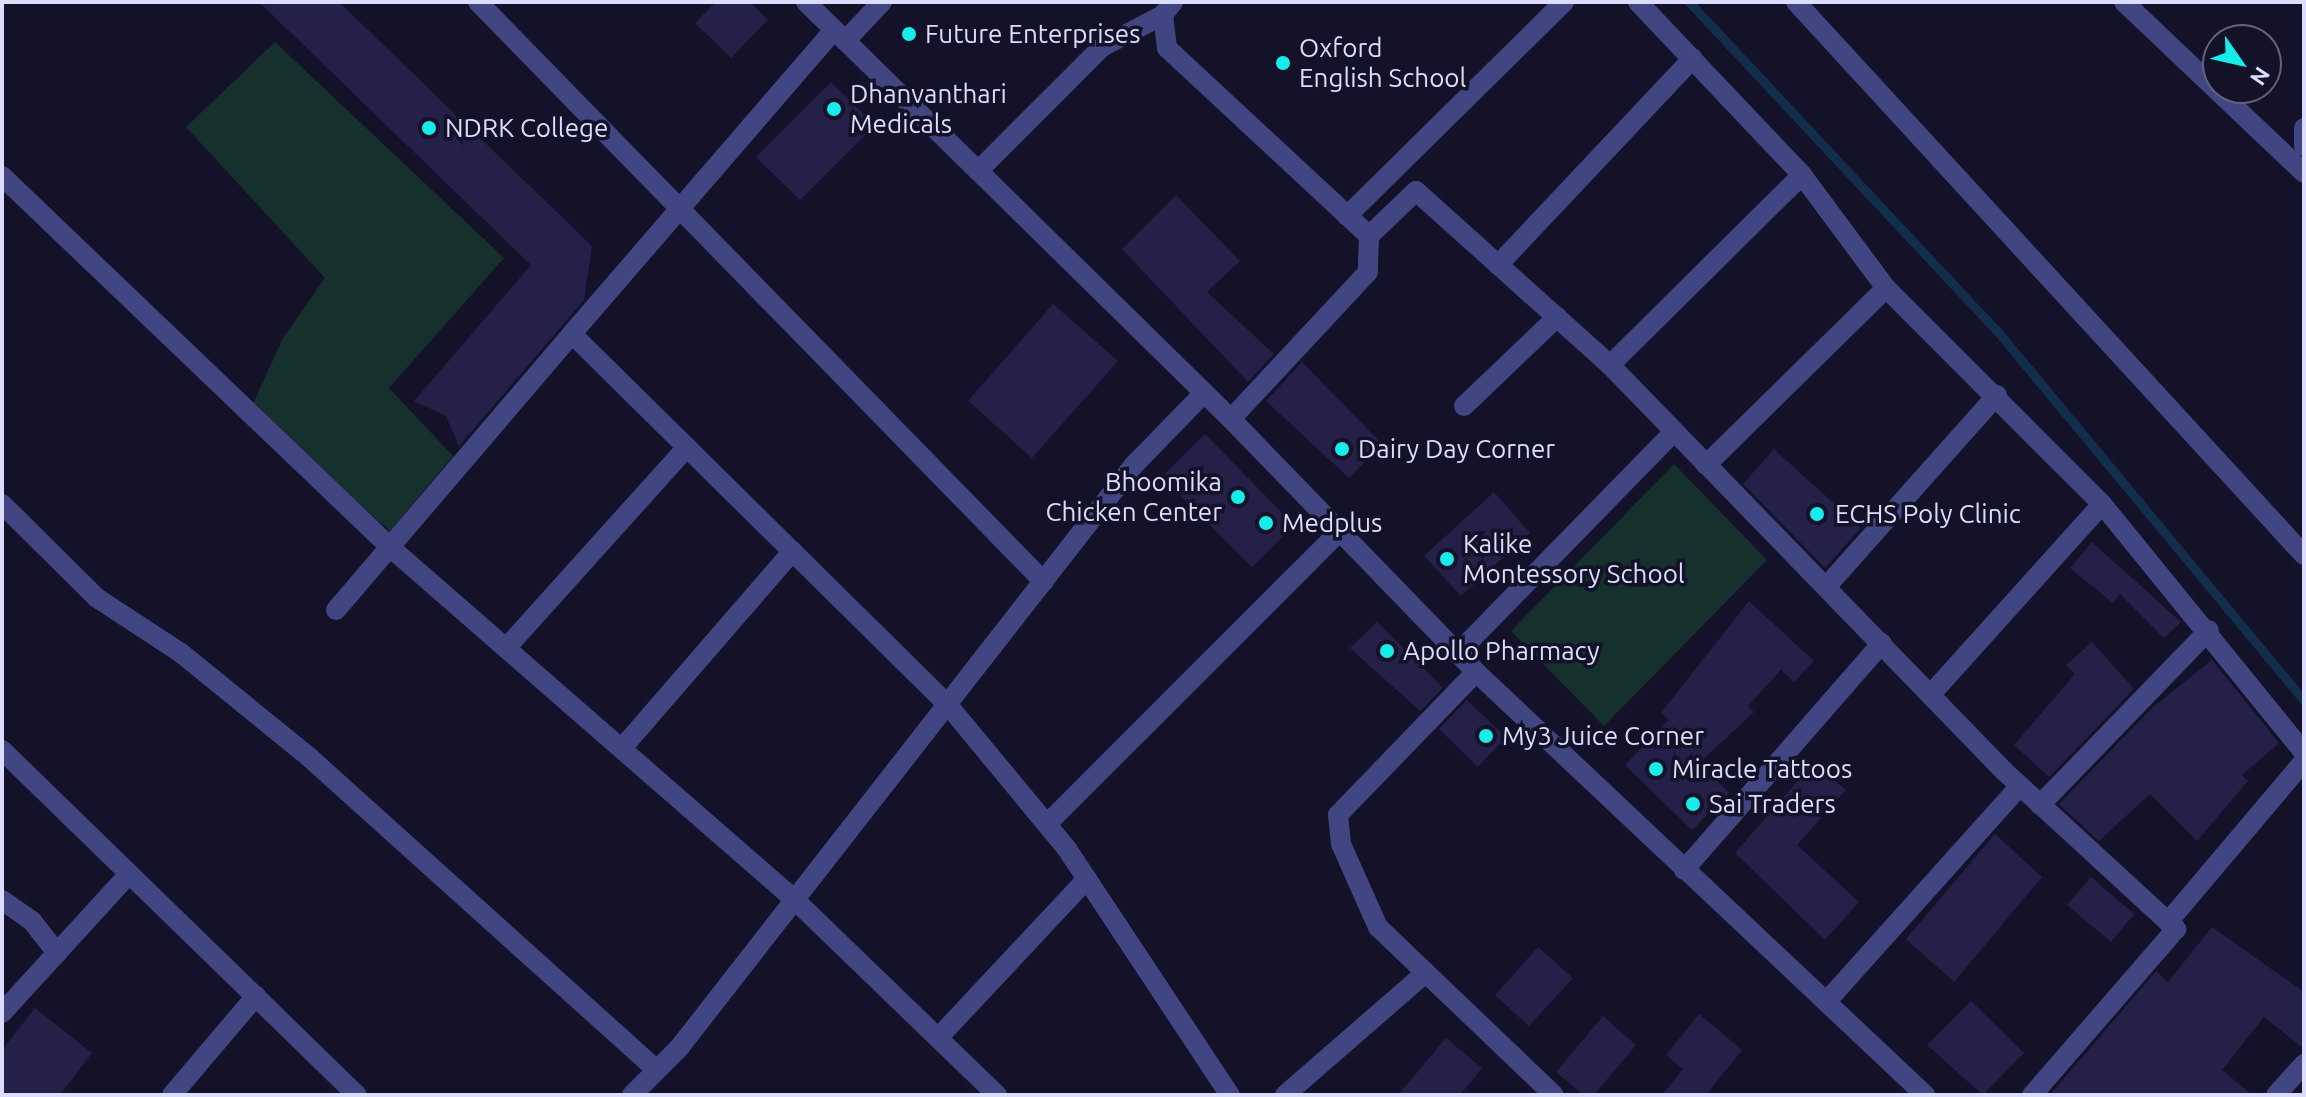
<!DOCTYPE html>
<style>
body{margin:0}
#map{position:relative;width:2306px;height:1097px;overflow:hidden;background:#141228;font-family:Ubuntu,sans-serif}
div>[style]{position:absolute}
.green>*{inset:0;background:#16312d}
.stream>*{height:9px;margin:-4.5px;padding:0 4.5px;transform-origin:4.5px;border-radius:4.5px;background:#132e4b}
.building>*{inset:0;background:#242047}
.minor>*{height:20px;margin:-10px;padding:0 10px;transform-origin:10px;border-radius:10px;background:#414682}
.dots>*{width:22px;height:22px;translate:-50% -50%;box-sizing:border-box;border:4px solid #141228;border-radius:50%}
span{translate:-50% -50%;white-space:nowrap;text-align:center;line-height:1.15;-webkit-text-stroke:7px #141228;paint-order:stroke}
.poi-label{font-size:26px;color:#dcdcfc}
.left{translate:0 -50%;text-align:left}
.right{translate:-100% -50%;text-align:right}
.frame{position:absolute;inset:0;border:4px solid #dcdcfc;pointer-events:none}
.north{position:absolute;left:2202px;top:24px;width:80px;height:80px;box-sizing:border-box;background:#141228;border:2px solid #64637d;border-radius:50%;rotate:124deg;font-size:22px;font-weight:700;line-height:32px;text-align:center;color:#dcdcfc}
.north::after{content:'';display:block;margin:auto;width:28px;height:36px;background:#18eceb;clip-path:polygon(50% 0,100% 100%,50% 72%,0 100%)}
</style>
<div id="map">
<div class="green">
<i style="clip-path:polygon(275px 42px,504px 258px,389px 388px,453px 456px,390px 531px,251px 408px,283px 338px,325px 278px,186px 127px)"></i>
<i style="clip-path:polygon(1674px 464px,1767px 560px,1604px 726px,1511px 631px)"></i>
</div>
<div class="stream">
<i style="left:1689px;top:2px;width:452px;rotate:46.9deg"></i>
<i style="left:1998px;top:332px;width:479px;rotate:50.3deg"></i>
</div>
<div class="building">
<i style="clip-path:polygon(259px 2px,339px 2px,592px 246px,584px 300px,459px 446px,446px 416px,414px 401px,531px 265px)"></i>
<i style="clip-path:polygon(716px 2px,750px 2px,768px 20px,731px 58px,695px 23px)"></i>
<i style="clip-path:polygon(831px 82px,875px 125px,800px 200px,756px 157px)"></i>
<i style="clip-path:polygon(1176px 195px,1240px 261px,1207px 292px,1274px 354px,1248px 382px,1122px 249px)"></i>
<i style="clip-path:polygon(1053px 304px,1118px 361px,1032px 458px,968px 401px)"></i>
<i style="clip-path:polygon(1302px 362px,1382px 444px,1349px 478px,1266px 401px)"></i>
<i style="clip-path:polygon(1205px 434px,1294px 525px,1252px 567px,1162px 477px)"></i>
<i style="clip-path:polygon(1774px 449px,1861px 528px,1825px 568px,1743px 484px)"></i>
<i style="clip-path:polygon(1494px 492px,1530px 533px,1461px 596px,1424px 556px)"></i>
<i style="clip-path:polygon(2092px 542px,2181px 622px,2164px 638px,2120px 594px,2113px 603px,2070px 568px)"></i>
<i style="clip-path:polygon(1749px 601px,1814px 661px,1794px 682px,1781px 670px,1748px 706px,1754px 712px,1699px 763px,1729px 793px,1692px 830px,1625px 765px,1669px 720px,1661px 713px)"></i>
<i style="clip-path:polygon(1377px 622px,1443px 688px,1420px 711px,1350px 648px)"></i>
<i style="clip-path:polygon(2092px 642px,2134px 689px,2049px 777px,2014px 745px,2075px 674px,2066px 665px)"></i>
<i style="clip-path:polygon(2212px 660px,2279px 743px,2242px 775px,2248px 781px,2197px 841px,2150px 794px,2099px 841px,2059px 804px,2152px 708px)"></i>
<i style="clip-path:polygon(1467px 700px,1506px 737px,1478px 767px,1439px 729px)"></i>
<i style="clip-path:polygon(1814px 762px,1846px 790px,1797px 845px,1859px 902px,1825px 940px,1735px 853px)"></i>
<i style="clip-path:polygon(1995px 834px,2042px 877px,1954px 982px,1906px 939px)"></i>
<i style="clip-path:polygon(2091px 877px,2134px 914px,2111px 942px,2067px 905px)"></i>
<i style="clip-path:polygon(2212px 927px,2304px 992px,2304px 1049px,2264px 1017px,2222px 1070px,2252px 1095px,2050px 1095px,2156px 971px,2168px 982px)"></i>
<i style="clip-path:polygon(1538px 947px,1573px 978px,1529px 1026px,1495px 995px)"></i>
<i style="clip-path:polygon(1971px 1001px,2024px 1053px,1983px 1095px,1927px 1045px)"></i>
<i style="clip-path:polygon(35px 1008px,92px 1053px,60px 1095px,2px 1095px,2px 1050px)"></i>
<i style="clip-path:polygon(1699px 1014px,1742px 1050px,1706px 1095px,1662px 1095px,1683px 1069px,1666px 1055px)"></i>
<i style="clip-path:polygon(1603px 1016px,1636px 1045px,1594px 1095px,1583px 1095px,1556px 1072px)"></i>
<i style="clip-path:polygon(1446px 1038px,1482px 1068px,1460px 1095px,1398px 1095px)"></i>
</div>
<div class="minor">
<i style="left:478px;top:2px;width:810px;rotate:45.7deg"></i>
<i style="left:806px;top:2px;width:595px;rotate:44.46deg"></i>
<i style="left:1231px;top:419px;width:352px;rotate:45.9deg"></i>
<i style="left:1476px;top:672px;width:617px;rotate:43.29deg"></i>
<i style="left:1173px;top:2px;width:16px;rotate:128deg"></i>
<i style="left:1163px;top:15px;width:33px;rotate:83deg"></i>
<i style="left:1167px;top:48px;width:276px;rotate:42.9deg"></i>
<i style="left:1369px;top:236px;width:36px;rotate:92deg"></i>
<i style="left:1368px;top:272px;width:201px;rotate:133deg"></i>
<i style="left:1638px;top:2px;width:238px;rotate:46.5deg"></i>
<i style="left:1802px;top:175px;width:141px;rotate:53.4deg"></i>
<i style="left:1886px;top:288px;width:305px;rotate:45deg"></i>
<i style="left:2102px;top:504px;width:321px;rotate:50.9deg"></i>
<i style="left:1796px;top:2px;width:751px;rotate:47.43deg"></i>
<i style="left:2124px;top:2px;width:248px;rotate:43.5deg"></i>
<i style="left:834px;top:30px;width:401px;rotate:130.8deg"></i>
<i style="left:572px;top:334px;width:528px;rotate:44.62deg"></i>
<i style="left:948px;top:705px;width:187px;rotate:50.4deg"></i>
<i style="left:1067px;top:849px;width:295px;rotate:56.5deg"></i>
<i style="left:845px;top:41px;width:54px;rotate:-46.5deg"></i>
<i style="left:2304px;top:128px;width:18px;rotate:90deg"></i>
<i style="left:978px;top:171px;width:175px;rotate:-45deg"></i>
<i style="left:1102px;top:47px;width:69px;rotate:-27.7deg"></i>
<i style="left:2px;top:176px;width:538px;rotate:43.72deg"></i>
<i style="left:391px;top:548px;width:536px;rotate:41.07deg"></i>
<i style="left:795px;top:900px;width:281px;rotate:44deg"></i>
<i style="left:1347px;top:216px;width:305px;rotate:-44.6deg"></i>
<i style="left:1369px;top:236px;width:65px;rotate:-43.8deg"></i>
<i style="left:1416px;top:191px;width:261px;rotate:41.9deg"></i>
<i style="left:1610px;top:365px;width:566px;rotate:45.86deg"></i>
<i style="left:2004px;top:771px;width:234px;rotate:42.6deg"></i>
<i style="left:2176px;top:929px;width:220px;rotate:130.9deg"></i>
<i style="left:1498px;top:265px;width:284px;rotate:-46.7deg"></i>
<i style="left:1610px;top:365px;width:270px;rotate:-44.7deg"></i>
<i style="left:1464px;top:406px;width:129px;rotate:-43.7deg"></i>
<i style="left:1706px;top:465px;width:252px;rotate:-44.5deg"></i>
<i style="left:2px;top:504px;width:134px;rotate:44.7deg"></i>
<i style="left:97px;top:598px;width:100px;rotate:33.2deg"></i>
<i style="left:181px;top:653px;width:165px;rotate:39.1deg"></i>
<i style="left:309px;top:757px;width:468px;rotate:42deg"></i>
<i style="left:1826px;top:587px;width:257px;rotate:-48.3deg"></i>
<i style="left:336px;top:610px;width:363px;rotate:-49.5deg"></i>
<i style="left:507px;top:647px;width:269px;rotate:-48deg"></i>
<i style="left:1457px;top:654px;width:310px;rotate:-45.7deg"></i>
<i style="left:1476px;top:672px;width:199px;rotate:134deg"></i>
<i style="left:1338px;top:815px;width:29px;rotate:84deg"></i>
<i style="left:1341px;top:844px;width:91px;rotate:66deg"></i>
<i style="left:1378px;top:927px;width:243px;rotate:43.7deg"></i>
<i style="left:1932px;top:693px;width:254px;rotate:-48deg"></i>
<i style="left:623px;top:747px;width:259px;rotate:-49.1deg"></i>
<i style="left:2px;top:750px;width:495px;rotate:44.2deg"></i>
<i style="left:2040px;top:805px;width:243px;rotate:-46deg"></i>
<i style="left:1047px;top:824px;width:413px;rotate:-45deg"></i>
<i style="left:1684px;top:870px;width:301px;rotate:-48.9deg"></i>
<i style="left:2px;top:900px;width:37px;rotate:35deg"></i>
<i style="left:32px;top:921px;width:41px;rotate:52deg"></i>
<i style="left:2168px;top:922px;width:211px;rotate:-49.8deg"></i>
<i style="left:1827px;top:1001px;width:289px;rotate:-48.1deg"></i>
<i style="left:2px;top:1013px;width:188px;rotate:-47.6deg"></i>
<i style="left:938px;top:1038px;width:218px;rotate:-46.9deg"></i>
<i style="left:172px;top:1095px;width:130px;rotate:-49.7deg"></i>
<i style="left:632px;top:1095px;width:66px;rotate:-45deg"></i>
<i style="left:679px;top:1048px;width:738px;rotate:-52.04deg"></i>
<i style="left:1133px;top:466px;width:102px;rotate:-45.8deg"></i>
<i style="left:1285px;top:1095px;width:184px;rotate:-41deg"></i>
<i style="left:2276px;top:1095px;width:42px;rotate:-47.9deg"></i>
</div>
<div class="dots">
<i style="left:909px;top:34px;background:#18eceb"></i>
<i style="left:1283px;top:63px;background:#18eceb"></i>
<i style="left:834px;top:109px;background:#18eceb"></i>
<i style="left:429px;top:128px;background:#18eceb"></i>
<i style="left:1342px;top:449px;background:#18eceb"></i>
<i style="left:1238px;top:497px;background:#18eceb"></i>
<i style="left:1817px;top:514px;background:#18eceb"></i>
<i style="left:1266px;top:523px;background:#18eceb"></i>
<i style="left:1447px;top:559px;background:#18eceb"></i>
<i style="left:1387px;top:651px;background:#18eceb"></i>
<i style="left:1486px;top:736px;background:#18eceb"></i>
<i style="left:1656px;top:769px;background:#18eceb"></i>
<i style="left:1693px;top:804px;background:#18eceb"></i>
</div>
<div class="poi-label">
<span class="left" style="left:925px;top:34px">Future Enterprises</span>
<span class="left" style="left:1299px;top:63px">Oxford<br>English School</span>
<span class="left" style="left:850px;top:109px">Dhanvanthari<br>Medicals</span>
<span class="left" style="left:445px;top:128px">NDRK College</span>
<span class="left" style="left:1358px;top:449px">Dairy Day Corner</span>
<span class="right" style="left:1222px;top:497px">Bhoomika<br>Chicken Center</span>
<span class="left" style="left:1835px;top:514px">ECHS Poly Clinic</span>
<span class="left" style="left:1282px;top:523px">Medplus</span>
<span class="left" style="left:1463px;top:559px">Kalike<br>Montessory School</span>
<span class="left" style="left:1403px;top:651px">Apollo Pharmacy</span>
<span class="left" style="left:1502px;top:736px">My3 Juice Corner</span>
<span class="left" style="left:1672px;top:769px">Miracle Tattoos</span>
<span class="left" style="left:1709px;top:804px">Sai Traders</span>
</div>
<div class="frame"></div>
<div class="north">N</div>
</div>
